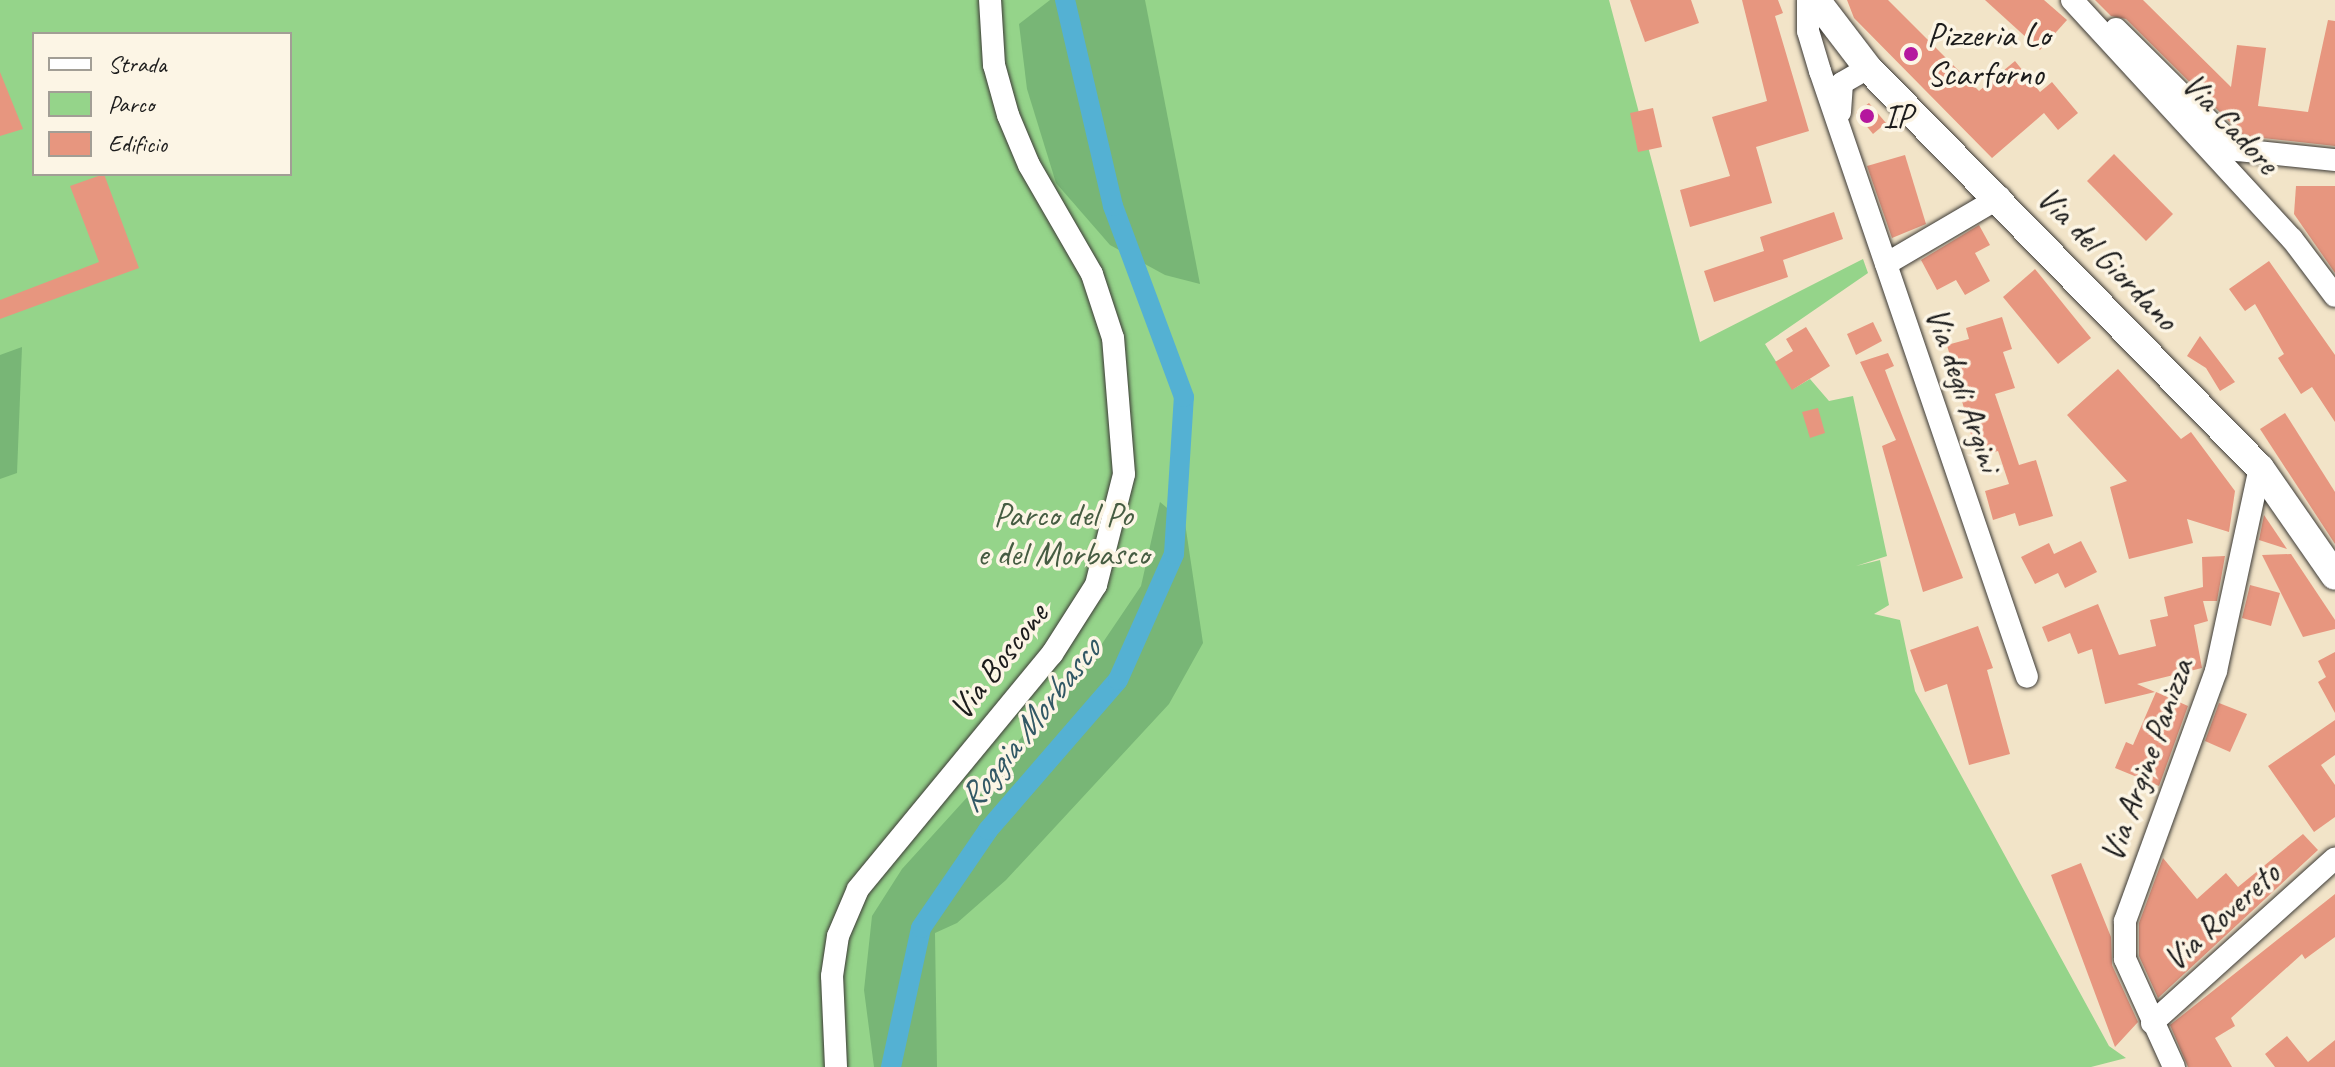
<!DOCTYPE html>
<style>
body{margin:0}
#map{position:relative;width:2335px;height:1067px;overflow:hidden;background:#f2e4c8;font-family:Caveat,sans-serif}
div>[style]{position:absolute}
.green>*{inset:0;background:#95d48a}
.forest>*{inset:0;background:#78b676}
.canal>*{height:20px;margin:-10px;padding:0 10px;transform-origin:10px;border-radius:10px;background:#54b1d3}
.building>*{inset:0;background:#e7967f}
.roads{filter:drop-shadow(0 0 2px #3c3a36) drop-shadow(0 0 2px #3c3a36)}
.minor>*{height:22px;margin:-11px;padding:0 11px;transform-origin:11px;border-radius:11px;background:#fff}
.tertiary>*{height:28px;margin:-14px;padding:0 14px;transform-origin:14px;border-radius:14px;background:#fff}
.dots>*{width:22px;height:22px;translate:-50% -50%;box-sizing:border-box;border:4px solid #fcf5e5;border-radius:50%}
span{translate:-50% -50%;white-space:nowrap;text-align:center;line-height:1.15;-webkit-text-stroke:7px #fcf5e5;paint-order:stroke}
.poi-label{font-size:34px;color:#1c1c1c}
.left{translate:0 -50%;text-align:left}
.street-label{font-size:34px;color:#1c1c1c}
.park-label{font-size:34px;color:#465c42}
.water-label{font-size:36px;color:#325865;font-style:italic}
.legend{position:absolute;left:32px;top:32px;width:260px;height:144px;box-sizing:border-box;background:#fcf5e5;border:2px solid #a29e95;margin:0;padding:10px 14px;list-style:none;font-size:24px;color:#1c1c1c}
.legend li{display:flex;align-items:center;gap:16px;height:40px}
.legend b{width:40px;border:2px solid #a29e95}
</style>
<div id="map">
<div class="green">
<i style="clip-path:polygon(evenodd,0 0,1609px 0,1700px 342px,1863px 259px,1868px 273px,1765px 344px,1793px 389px,1810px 379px,1829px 401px,1853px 396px,1887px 556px,1856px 566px,1880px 560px,1889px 605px,1874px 614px,1900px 620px,1915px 691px,2109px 1046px,2126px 1058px,2091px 1067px,0 1067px,0 0,34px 34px,290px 34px,290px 174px,34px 174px,34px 34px)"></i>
</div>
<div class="forest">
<i style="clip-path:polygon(1050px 0,1145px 0,1200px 284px,1165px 275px,1110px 245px,1056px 183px,1027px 89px,1019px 24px)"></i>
<i style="clip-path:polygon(22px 347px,17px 473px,0 479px,0 355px)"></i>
<i style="clip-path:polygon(1160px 502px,1185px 523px,1203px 643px,1169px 704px,1006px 880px,957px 923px,935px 933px,937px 1067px,874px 1067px,864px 990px,872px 916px,902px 869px,1089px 663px,1141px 586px)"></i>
</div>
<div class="canal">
<i style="left:891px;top:1067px;width:142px;rotate:-77.8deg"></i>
<i style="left:921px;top:928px;width:119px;rotate:-55.6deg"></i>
<i style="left:988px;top:830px;width:198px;rotate:-49.1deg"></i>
<i style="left:1118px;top:680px;width:138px;rotate:-66deg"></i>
<i style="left:1174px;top:554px;width:157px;rotate:-86.4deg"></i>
<i style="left:1184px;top:397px;width:204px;rotate:-110.4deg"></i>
<i style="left:1113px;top:206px;width:212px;rotate:-103.1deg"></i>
</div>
<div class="building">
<i style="clip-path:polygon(1630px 0,1691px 0,1699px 23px,1645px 42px)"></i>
<i style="clip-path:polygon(1742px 0,1778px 0,1783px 13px,1775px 16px,1809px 131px,1756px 147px,1772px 203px,1690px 227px,1680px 190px,1730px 176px,1712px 117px,1767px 101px)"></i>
<i style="clip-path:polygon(1847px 0,1888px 0,1979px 91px,2015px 61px,2040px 92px,2052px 82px,2078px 113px,2058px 130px,2044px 113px,1992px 158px,1854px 18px)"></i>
<i style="clip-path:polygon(1985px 0,2044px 0,2067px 20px,2040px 50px)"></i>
<i style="clip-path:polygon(2095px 0,2143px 0,2231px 87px,2237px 45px,2266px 48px,2258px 106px,2308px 112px,2328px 20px,2335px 21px,2335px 146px,2244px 136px,2126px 19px,2111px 16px)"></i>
<i style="clip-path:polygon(0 72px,23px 129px,0 136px)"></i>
<i style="clip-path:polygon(1869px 103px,1886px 123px,1873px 134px,1856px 113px)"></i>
<i style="clip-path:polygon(1653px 108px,1662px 147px,1638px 152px,1630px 113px)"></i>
<i style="clip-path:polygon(2114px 154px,2173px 214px,2146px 241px,2087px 181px)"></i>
<i style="clip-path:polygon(1905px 155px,1926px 224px,1892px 238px,1867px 166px)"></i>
<i style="clip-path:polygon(104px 174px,139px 268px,0 319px,0 300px,99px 262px,70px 186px)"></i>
<i style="clip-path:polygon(2296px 186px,2335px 186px,2335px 273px,2294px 214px)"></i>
<i style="clip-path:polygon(1834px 212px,1843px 239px,1783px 260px,1788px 277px,1714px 302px,1704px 271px,1764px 251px,1760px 237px)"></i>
<i style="clip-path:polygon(1979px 225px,1990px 245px,1975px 253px,1990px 281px,1965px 295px,1956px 280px,1937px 290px,1921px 260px)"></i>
<i style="clip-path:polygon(2269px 261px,2335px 355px,2335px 422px,2312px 387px,2301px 394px,2278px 358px,2284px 354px,2255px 304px,2245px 311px,2229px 289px)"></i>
<i style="clip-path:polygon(2035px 269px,2091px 338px,2058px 364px,2003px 297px)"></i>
<i style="clip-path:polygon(2002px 317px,2012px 349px,2003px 352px,2015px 388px,1995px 394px,2019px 465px,2036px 460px,2053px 516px,2019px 526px,2015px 513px,1993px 520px,1985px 491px,2009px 484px,1998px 451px,1977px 457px,1947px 345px,1969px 339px,1966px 328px)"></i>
<i style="clip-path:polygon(1873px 322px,1882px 341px,1856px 355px,1847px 334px)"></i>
<i style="clip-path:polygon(1806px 327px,1830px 366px,1792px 390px,1775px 362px,1793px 351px,1786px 339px)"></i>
<i style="clip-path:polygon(2200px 336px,2235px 382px,2220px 391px,2206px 368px,2187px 356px)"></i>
<i style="clip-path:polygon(1888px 353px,1894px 366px,1885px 370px,1963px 578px,1923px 592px,1882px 446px,1896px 440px,1860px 362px)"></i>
<i style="clip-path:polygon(2118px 369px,2181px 439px,2191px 432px,2235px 491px,2229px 532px,2187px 519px,2193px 543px,2129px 559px,2110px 487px,2127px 481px,2067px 415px)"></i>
<i style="clip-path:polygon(1818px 408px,1825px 433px,1810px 438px,1802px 412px)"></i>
<i style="clip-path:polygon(2285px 413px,2335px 492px,2335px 544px,2260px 429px)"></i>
<i style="clip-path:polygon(2264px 515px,2287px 549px,2259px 540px)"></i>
<i style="clip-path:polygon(2081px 541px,2097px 572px,2065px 588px,2058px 573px,2035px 584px,2021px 557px,2049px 543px,2054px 554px)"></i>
<i style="clip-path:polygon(2291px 554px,2335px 620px,2335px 629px,2303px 637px,2262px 555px)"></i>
<i style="clip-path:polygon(2225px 556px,2217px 601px,2203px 601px,2208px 621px,2194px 625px,2202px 668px,2137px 684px,2155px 692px,2105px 704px,2092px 649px,2078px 654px,2070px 633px,2048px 642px,2042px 627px,2098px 604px,2119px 655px,2156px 646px,2150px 620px,2168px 616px,2164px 597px,2203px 587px,2202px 557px)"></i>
<i style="clip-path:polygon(2250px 585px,2280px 593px,2271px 626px,2242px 618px)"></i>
<i style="clip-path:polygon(1978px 626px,1993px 668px,1987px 670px,2010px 754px,1969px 765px,1947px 684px,1925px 692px,1910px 650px)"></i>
<i style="clip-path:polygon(2335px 652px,2335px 713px,2318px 682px,2326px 677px,2318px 661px)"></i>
<i style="clip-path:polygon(2156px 692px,2188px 706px,2159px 786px,2115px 768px,2126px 742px,2133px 745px)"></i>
<i style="clip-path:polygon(2219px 703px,2247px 714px,2230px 752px,2205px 741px)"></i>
<i style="clip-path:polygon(2335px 720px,2335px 755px,2321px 765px,2335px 785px,2335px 817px,2314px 832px,2268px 766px)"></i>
<i style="clip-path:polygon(2303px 834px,2318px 850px,2158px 998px,2139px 956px,2139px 923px,2163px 858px,2197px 899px,2226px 873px,2238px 887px)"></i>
<i style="clip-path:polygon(2081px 863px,2111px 937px,2112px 965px,2138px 1022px,2115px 1047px,2051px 875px)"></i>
<i style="clip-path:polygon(2335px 894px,2335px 937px,2305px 959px,2302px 954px,2231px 1018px,2235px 1026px,2215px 1038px,2232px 1067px,2188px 1067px,2170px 1025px)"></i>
<i style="clip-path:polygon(2287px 1036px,2308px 1062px,2335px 1040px,2335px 1067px,2275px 1067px,2265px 1054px)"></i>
</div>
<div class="roads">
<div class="minor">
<i style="left:1808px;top:0;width:31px;rotate:90deg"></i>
<i style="left:1808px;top:31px;width:42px;rotate:73.3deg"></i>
<i style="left:1820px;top:71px;width:640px;rotate:71.14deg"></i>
<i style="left:2072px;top:0;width:325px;rotate:47.4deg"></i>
<i style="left:2292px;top:239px;width:71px;rotate:53deg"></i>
<i style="left:2116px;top:29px;width:172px;rotate:44.8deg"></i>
<i style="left:2238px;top:150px;width:98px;rotate:5.9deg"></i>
<i style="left:1840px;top:112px;width:29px;rotate:-86deg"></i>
<i style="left:1842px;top:83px;width:30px;rotate:-30deg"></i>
<i style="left:1886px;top:264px;width:132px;rotate:-30.4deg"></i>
<i style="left:2152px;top:1023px;width:246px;rotate:-42deg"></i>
<i style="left:836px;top:1067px;width:91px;rotate:-92.5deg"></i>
<i style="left:832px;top:976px;width:40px;rotate:-81.5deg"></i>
<i style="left:838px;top:936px;width:51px;rotate:-66.9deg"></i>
<i style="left:858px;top:889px;width:305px;rotate:-50.5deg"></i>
<i style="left:1052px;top:654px;width:82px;rotate:-57.5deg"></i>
<i style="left:1096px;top:585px;width:114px;rotate:-75.8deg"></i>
<i style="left:1124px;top:474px;width:136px;rotate:-94.6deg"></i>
<i style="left:1113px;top:338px;width:67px;rotate:-108.2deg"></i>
<i style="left:1092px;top:274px;width:126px;rotate:-120deg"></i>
<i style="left:1029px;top:165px;width:54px;rotate:-112.8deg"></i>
<i style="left:1008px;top:115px;width:52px;rotate:-105.6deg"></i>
<i style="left:994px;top:65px;width:65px;rotate:-93.5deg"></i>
<i style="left:2174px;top:1067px;width:119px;rotate:-114.4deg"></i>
<i style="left:2125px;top:959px;width:38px;rotate:-90deg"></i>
<i style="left:2125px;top:921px;width:266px;rotate:-70deg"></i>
<i style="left:2216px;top:671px;width:208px;rotate:-77.8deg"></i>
</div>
<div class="tertiary">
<i style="left:1816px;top:0;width:86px;rotate:52.6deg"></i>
<i style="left:1868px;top:68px;width:560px;rotate:45.58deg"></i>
<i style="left:2260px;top:468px;width:131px;rotate:55.2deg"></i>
</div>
</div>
<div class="dots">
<i style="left:1911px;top:54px;background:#b5179e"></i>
<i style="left:1867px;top:116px;background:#b5179e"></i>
</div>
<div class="poi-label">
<span class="left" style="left:1927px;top:54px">Pizzeria Lo<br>Scarforno</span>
<span class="left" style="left:1883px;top:116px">IP</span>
</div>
<div class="street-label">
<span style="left:2231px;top:123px;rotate:47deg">Via Cadore</span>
<span style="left:2108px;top:258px;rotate:46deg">Via del Giordano</span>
<span style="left:1964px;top:389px;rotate:71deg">Via degli Argini</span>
<span style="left:998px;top:661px;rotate:-52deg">Via Boscone</span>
<span style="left:2146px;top:760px;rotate:-70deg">Via Argine Panizza</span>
<span style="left:2221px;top:916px;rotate:-42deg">Via Rovereto</span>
</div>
<div class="park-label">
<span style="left:1063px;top:534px">Parco del Po<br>e del Morbasco</span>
</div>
<div class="water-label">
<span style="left:1029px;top:725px;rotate:-52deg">Roggia Morbasco</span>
</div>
<ul class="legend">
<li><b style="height:10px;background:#fff"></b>Strada</li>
<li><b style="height:22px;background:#95d48a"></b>Parco</li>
<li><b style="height:22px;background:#e7967f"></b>Edificio</li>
</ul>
</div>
